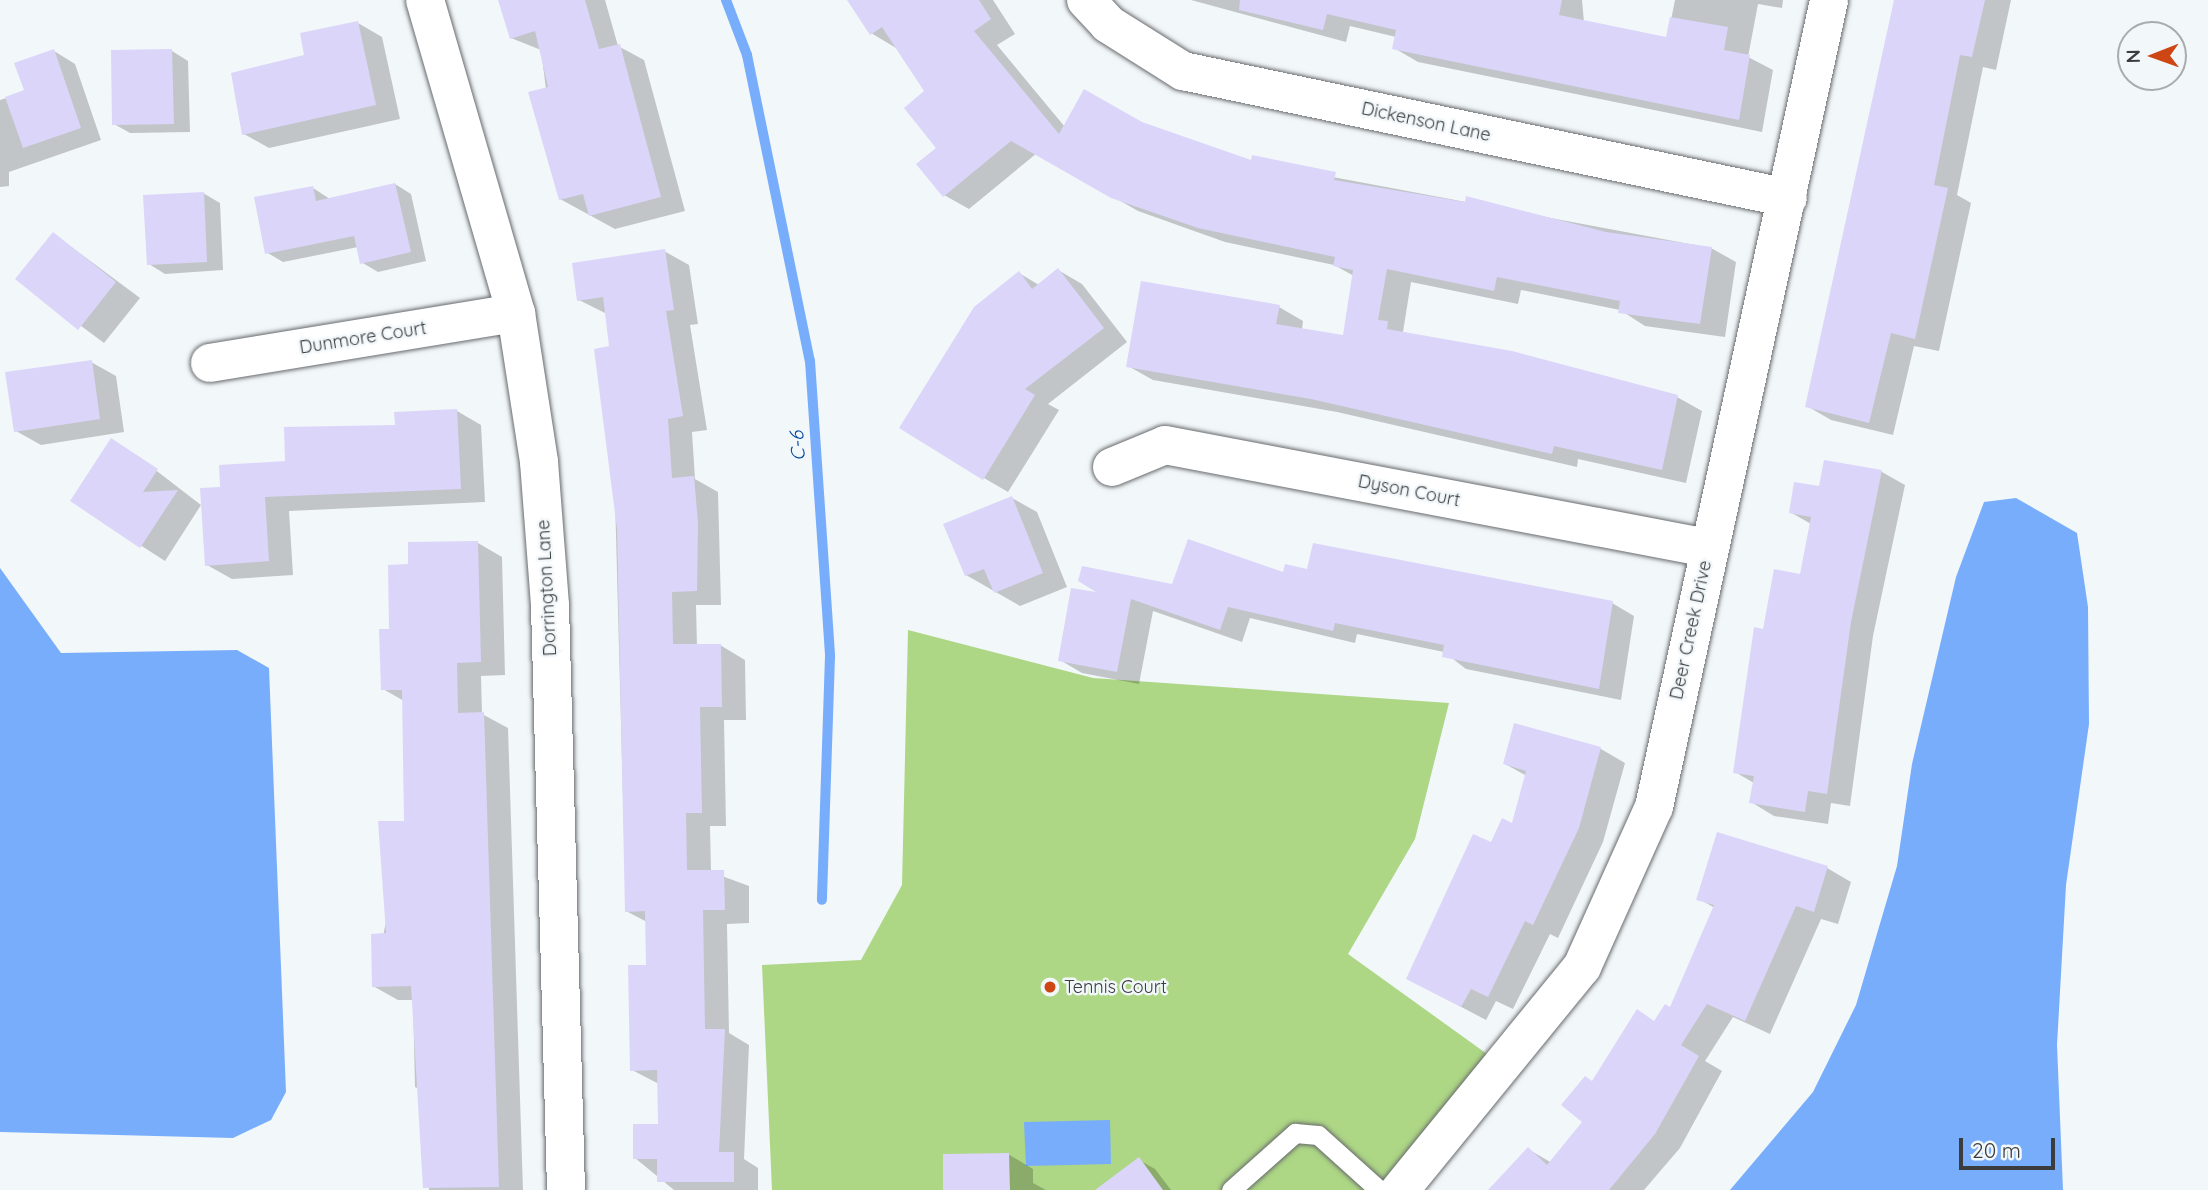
<!DOCTYPE html>
<style>
body{margin:0}
#map{position:relative;width:2208px;height:1190px;overflow:hidden;background:#f2f7fa;font-family:Quicksand,sans-serif}
div>[style]{position:absolute}
.green>*{inset:0;background:#add685}
.water>*{inset:0;background:#78adfc}
.shadow>*{inset:0;background:#0003}
.stream>*{height:10px;margin:-5px;padding:0 5px;transform-origin:5px;border-radius:5px;background:#78adfc}
.building>*{inset:0;background:#dbd5fa}
.roads{filter:drop-shadow(0 0 2px #686b6e) drop-shadow(0 0 2px #686b6e)}
.service>*{height:19px;margin:-9.5px;padding:0 9.5px;transform-origin:9.5px;border-radius:9.5px;background:#fff}
.minor>*{height:38px;margin:-19px;padding:0 19px;transform-origin:19px;border-radius:19px;background:#fff}
.dots>*{width:19px;height:19px;translate:-50% -50%;box-sizing:border-box;border:4px solid #f2f7fa;border-radius:50%}
span{translate:-50% -50%;white-space:nowrap;text-align:center;line-height:1.15;-webkit-text-stroke:5px #f2f7fa;paint-order:stroke}
.street-label{font-size:18px;color:#3a3c3d}
.poi-label{font-size:18px;color:#3a3c3d}
.left{translate:0 -50%;text-align:left}
.water-label{font-size:19px;color:#0049a2;font-style:italic}
.north{position:absolute;left:2117px;top:21px;width:70px;height:70px;box-sizing:border-box;background:#f2f7fa;border:2px solid #a8acae;border-radius:50%;rotate:269deg;font-size:19px;font-weight:700;line-height:28px;text-align:center;color:#3a3c3d}
.north::after{content:'';display:block;margin:auto;width:24px;height:32px;background:#cd4613;clip-path:polygon(50% 0,100% 100%,50% 72%,0 100%)}
.scale{position:absolute;left:1959px;top:1138px;width:96px;height:32px;box-sizing:border-box;border:4px solid #3a3c3d;border-top:0;padding-left:9px;font-size:21px;line-height:24px;white-space:nowrap;color:#3a3c3d;-webkit-text-stroke:5px #f2f7fa;paint-order:stroke}
</style>
<div id="map">
<div class="green">
<i style="clip-path:polygon(908px 630px,1093px 678px,1449px 703px,1415px 839px,1348px 954px,1487px 1054px,1383px 1190px,772px 1190px,762px 965px,861px 960px,902px 885px)"></i>
</div>
<div class="water">
<i style="clip-path:polygon(2016px 498px,2077px 533px,2088px 607px,2089px 724px,2066px 885px,2057px 1045px,2063px 1190px,1730px 1190px,1813px 1092px,1856px 1005px,1897px 866px,1912px 764px,1956px 577px,1984px 502px)"></i>
<i style="clip-path:polygon(0 568px,61px 653px,237px 650px,269px 668px,286px 1092px,271px 1120px,233px 1138px,0 1132px)"></i>
<i style="clip-path:polygon(1110px 1120px,1111px 1164px,1026px 1166px,1024px 1122px)"></i>
</div>
<div class="shadow">
<i style="clip-path:polygon(513px 0,605px 0,618px 46px,644px 60px,685px 211px,615px 229px,560px 199px,541px 50px,511px 38px)"></i>
<i style="clip-path:polygon(857px 0,993px 0,1015px 34px,997px 45px,1065px 127px,1142px 124px,1252px 162px,1711px 248px,1736px 262px,1725px 337px,1645px 326px,1620px 310px,1521px 290px,1518px 304px,1411px 282px,1403px 332px,1677px 397px,1702px 411px,1686px 483px,1578px 459px,1577px 467px,1337px 412px,1153px 380px,1128px 366px,1279px 307px,1303px 321px,1302px 330px,1344px 337px,1354px 276px,1334px 265px,1225px 242px,1138px 211px,1037px 153px,969px 209px,944px 195px,926px 92px,896px 48px,871px 33px)"></i>
<i style="clip-path:polygon(1191px 0,1582px 0,1584px 22px,1667px 40px,1675px 0,1783px 0,1782px 8px,1758px 4px,1748px 57px,1773px 70px,1762px 132px,1418px 62px,1394px 48px,1396px 37px,1350px 26px,1346px 42px)"></i>
<i style="clip-path:polygon(1896px 0,2011px 0,1996px 70px,1983px 67px,1957px 195px,1971px 203px,1939px 351px,1914px 346px,1893px 435px,1831px 420px,1807px 406px)"></i>
<i style="clip-path:polygon(358px 23px,382px 37px,400px 119px,269px 148px,244px 134px,306px 56px)"></i>
<i style="clip-path:polygon(54px 51px,75px 64px,101px 140px,9px 172px,9px 186px,0 187px,0 100px,26px 92px)"></i>
<i style="clip-path:polygon(172px 51px,188px 61px,190px 132px,130px 133px,114px 124px)"></i>
<i style="clip-path:polygon(395px 184px,411px 194px,426px 261px,378px 272px,361px 262px,358px 247px,283px 262px,266px 252px,313px 188px,330px 199px)"></i>
<i style="clip-path:polygon(203px 193px,220px 203px,223px 270px,165px 274px,149px 264px)"></i>
<i style="clip-path:polygon(54px 234px,140px 298px,104px 343px,18px 279px)"></i>
<i style="clip-path:polygon(664px 251px,689px 265px,698px 324px,690px 325px,707px 430px,692px 432px,695px 479px,718px 492px,721px 605px,696px 605px,697px 646px,720px 645px,745px 660px,746px 720px,724px 720px,726px 826px,710px 826px,711px 872px,749px 886px,749px 923px,727px 924px,729px 1033px,749px 1045px,744px 1159px,758px 1168px,758px 1190px,674px 1190px,635px 1158px,659px 1126px,659px 1084px,632px 1070px,648px 967px,647px 922px,626px 911px,611px 348px,607px 314px,579px 300px)"></i>
<i style="clip-path:polygon(1058px 270px,1082px 284px,1127px 342px,1048px 404px,1059px 410px,1008px 492px,984px 478px,1019px 273px,1039px 285px)"></i>
<i style="clip-path:polygon(91px 362px,116px 376px,124px 432px,41px 445px,16px 431px)"></i>
<i style="clip-path:polygon(457px 411px,481px 425px,485px 502px,289px 511px,293px 575px,232px 579px,207px 565px,222px 489px)"></i>
<i style="clip-path:polygon(136px 455px,201px 505px,165px 561px,72px 501px)"></i>
<i style="clip-path:polygon(1825px 462px,1882px 472px,1905px 485px,1873px 636px,1850px 806px,1831px 803px,1828px 824px,1774px 816px,1751px 802px,1754px 783px,1735px 772px,1765px 631px,1802px 576px,1811px 524px,1790px 512px,1821px 488px)"></i>
<i style="clip-path:polygon(1012px 498px,1037px 512px,1067px 587px,1020px 606px,966px 575px)"></i>
<i style="clip-path:polygon(478px 543px,502px 557px,505px 675px,481px 676px,482px 714px,508px 728px,523px 1190px,429px 1190px,423px 1091px,415px 1087px,413px 1000px,398px 1000px,373px 986px,406px 823px,404px 701px,383px 689px,410px 566px)"></i>
<i style="clip-path:polygon(1308px 571px,1612px 603px,1634px 616px,1621px 700px,1466px 669px,1444px 652px,1357px 634px,1355px 643px,1250px 618px,1242px 642px,1153px 611px,1139px 684px,1082px 673px,1060px 660px,1104px 596px)"></i>
<i style="clip-path:polygon(1516px 725px,1601px 749px,1625px 763px,1603px 842px,1558px 938px,1550px 934px,1513px 1009px,1496px 1001px,1486px 1020px,1433px 992px,1492px 844px,1513px 825px,1527px 776px,1505px 764px)"></i>
<i style="clip-path:polygon(1827px 868px,1851px 882px,1838px 924px,1821px 919px,1770px 1034px,1733px 1017px,1705px 1061px,1722px 1071px,1680px 1148px,1644px 1190px,1491px 1190px,1528px 1149px,1552px 1163px,1584px 1122px,1593px 1082px,1670px 1009px,1715px 908px,1699px 899px)"></i>
<i style="clip-path:polygon(1008px 1154px,1033px 1169px,1033px 1183px,1046px 1190px,945px 1190px)"></i>
<i style="clip-path:polygon(1139px 1160px,1155px 1169px,1171px 1190px,1107px 1190px)"></i>
</div>
<div class="stream">
<i style="left:726px;top:0;width:59px;rotate:69.1deg"></i>
<i style="left:747px;top:55px;width:312px;rotate:78.4deg"></i>
<i style="left:810px;top:361px;width:296px;rotate:86.1deg"></i>
<i style="left:830px;top:656px;width:244px;rotate:91.9deg"></i>
</div>
<div class="building">
<i style="clip-path:polygon(498px 0,585px 0,599px 49px,620px 44px,661px 197px,589px 216px,583px 194px,559px 200px,528px 92px,548px 87px,535px 31px,510px 39px)"></i>
<i style="clip-path:polygon(847px 0,979px 0,991px 19px,974px 31px,1059px 134px,1084px 89px,1142px 122px,1251px 160px,1252px 155px,1336px 172px,1334px 180px,1465px 202px,1466px 196px,1606px 232px,1712px 247px,1700px 324px,1618px 313px,1620px 301px,1497px 277px,1494px 291px,1387px 269px,1378px 320px,1388px 321px,1387px 329px,1512px 351px,1678px 395px,1662px 470px,1554px 446px,1552px 454px,1311px 399px,1126px 367px,1141px 281px,1280px 305px,1276px 324px,1343px 335px,1353px 270px,1333px 266px,1335px 257px,1198px 228px,1111px 198px,1011px 141px,943px 197px,916px 164px,936px 148px,904px 108px,924px 91px,882px 27px,870px 35px)"></i>
<i style="clip-path:polygon(1240px 0,1562px 0,1559px 15px,1666px 37px,1670px 17px,1728px 27px,1724px 50px,1750px 55px,1739px 120px,1392px 49px,1396px 30px,1327px 14px,1323px 30px,1239px 10px)"></i>
<i style="clip-path:polygon(1894px 0,1985px 0,1972px 57px,1960px 55px,1934px 185px,1948px 188px,1915px 339px,1891px 333px,1869px 423px,1805px 407px)"></i>
<i style="clip-path:polygon(358px 21px,376px 105px,242px 135px,231px 73px,304px 55px,300px 33px)"></i>
<i style="clip-path:polygon(54px 49px,81px 128px,23px 148px,5px 97px,24px 90px,14px 63px)"></i>
<i style="clip-path:polygon(172px 49px,174px 124px,112px 125px,111px 50px)"></i>
<i style="clip-path:polygon(395px 183px,411px 252px,360px 264px,354px 236px,265px 254px,254px 197px,313px 186px,316px 201px)"></i>
<i style="clip-path:polygon(204px 192px,207px 262px,147px 265px,143px 195px)"></i>
<i style="clip-path:polygon(53px 232px,116px 282px,78px 330px,15px 279px)"></i>
<i style="clip-path:polygon(665px 249px,674px 310px,666px 311px,683px 416px,668px 419px,672px 478px,694px 476px,698px 523px,697px 591px,672px 592px,673px 644px,721px 644px,722px 707px,700px 707px,702px 813px,686px 813px,687px 870px,724px 870px,725px 910px,703px 910px,705px 1029px,725px 1029px,719px 1152px,734px 1152px,734px 1182px,657px 1182px,657px 1159px,633px 1159px,633px 1124px,658px 1124px,657px 1070px,630px 1071px,628px 965px,646px 965px,645px 911px,625px 912px,617px 529px,594px 349px,609px 346px,603px 297px,577px 301px,572px 263px)"></i>
<i style="clip-path:polygon(1058px 268px,1104px 328px,1025px 389px,1035px 395px,983px 480px,899px 428px,974px 307px,1019px 271px,1032px 289px)"></i>
<i style="clip-path:polygon(92px 360px,100px 419px,14px 432px,5px 372px)"></i>
<i style="clip-path:polygon(457px 409px,461px 489px,265px 497px,269px 561px,205px 566px,200px 488px,220px 487px,219px 465px,285px 461px,284px 427px,395px 425px,394px 412px)"></i>
<i style="clip-path:polygon(111px 438px,158px 469px,143px 492px,178px 490px,140px 548px,70px 501px)"></i>
<i style="clip-path:polygon(1824px 460px,1882px 470px,1851px 622px,1827px 794px,1808px 791px,1805px 812px,1749px 803px,1754px 776px,1733px 773px,1754px 627px,1763px 629px,1774px 569px,1800px 574px,1811px 517px,1789px 513px,1794px 482px,1819px 486px)"></i>
<i style="clip-path:polygon(1012px 496px,1043px 573px,994px 593px,984px 569px,965px 576px,943px 524px)"></i>
<i style="clip-path:polygon(1188px 539px,1283px 572px,1285px 564px,1307px 569px,1313px 543px,1613px 601px,1599px 689px,1442px 657px,1444px 645px,1335px 623px,1333px 631px,1228px 607px,1220px 630px,1131px 599px,1117px 672px,1058px 661px,1071px 588px,1096px 592px,1078px 581px,1082px 566px,1172px 584px)"></i>
<i style="clip-path:polygon(478px 541px,481px 662px,457px 663px,458px 713px,484px 712px,499px 1187px,423px 1188px,411px 986px,372px 987px,371px 934px,386px 933px,378px 821px,404px 821px,402px 690px,381px 690px,379px 629px,389px 629px,388px 565px,408px 564px,408px 542px)"></i>
<i style="clip-path:polygon(1514px 723px,1601px 747px,1579px 828px,1533px 925px,1525px 921px,1488px 997px,1471px 989px,1461px 1007px,1406px 979px,1473px 834px,1491px 842px,1502px 818px,1512px 823px,1526px 771px,1503px 764px)"></i>
<i style="clip-path:polygon(1717px 832px,1828px 866px,1814px 912px,1796px 906px,1745px 1021px,1707px 1004px,1681px 1045px,1699px 1056px,1655px 1134px,1609px 1190px,1488px 1190px,1528px 1147px,1547px 1165px,1582px 1122px,1561px 1105px,1585px 1076px,1592px 1081px,1637px 1009px,1654px 1021px,1665px 1004px,1670px 1007px,1714px 905px,1696px 900px)"></i>
<i style="clip-path:polygon(1009px 1153px,1010px 1190px,943px 1190px,943px 1154px)"></i>
<i style="clip-path:polygon(1139px 1157px,1163px 1190px,1095px 1190px)"></i>
</div>
<div class="roads">
<div class="service">
<i style="left:1231px;top:1190px;width:86px;rotate:-41.7deg"></i>
<i style="left:1295px;top:1133px;width:23px;rotate:5deg"></i>
<i style="left:1318px;top:1135px;width:82px;rotate:42deg"></i>
</div>
<div class="minor">
<i style="left:425px;top:0;width:326px;rotate:73.8deg"></i>
<i style="left:516px;top:313px;width:151px;rotate:81.2deg"></i>
<i style="left:539px;top:462px;width:144px;rotate:85.6deg"></i>
<i style="left:550px;top:606px;width:584px;rotate:88.43deg"></i>
<i style="left:1086px;top:0;width:33px;rotate:47deg"></i>
<i style="left:1108px;top:24px;width:89px;rotate:32.1deg"></i>
<i style="left:1183px;top:71px;width:618px;rotate:11.86deg"></i>
<i style="left:210px;top:363px;width:310px;rotate:-9.3deg"></i>
<i style="left:1112px;top:467px;width:57px;rotate:-22.5deg"></i>
<i style="left:1165px;top:445px;width:553px;rotate:10.74deg"></i>
<i style="left:1400px;top:1190px;width:288px;rotate:-50.8deg"></i>
<i style="left:1582px;top:967px;width:175px;rotate:-65.8deg"></i>
<i style="left:1654px;top:807px;width:826px;rotate:-77.76deg"></i>
</div>
</div>
<div class="dots">
<i style="left:1050px;top:987px;background:#cd4613"></i>
</div>
<div class="street-label">
<span style="left:1426px;top:122px;rotate:12deg">Dickenson Lane</span>
<span style="left:363px;top:338px;rotate:-9deg">Dunmore Court</span>
<span style="left:1409px;top:491px;rotate:11deg">Dyson Court</span>
<span style="left:547px;top:588px;rotate:-93deg">Dorrington Lane</span>
<span style="left:1691px;top:630px;rotate:-78deg">Deer Creek Drive</span>
</div>
<div class="poi-label">
<span class="left" style="left:1064px;top:987px">Tennis Court</span>
</div>
<div class="water-label">
<span style="left:798px;top:446px;rotate:-94deg">C-6</span>
</div>
<div class="north">N</div>
<div class="scale">20 m</div>
</div>
